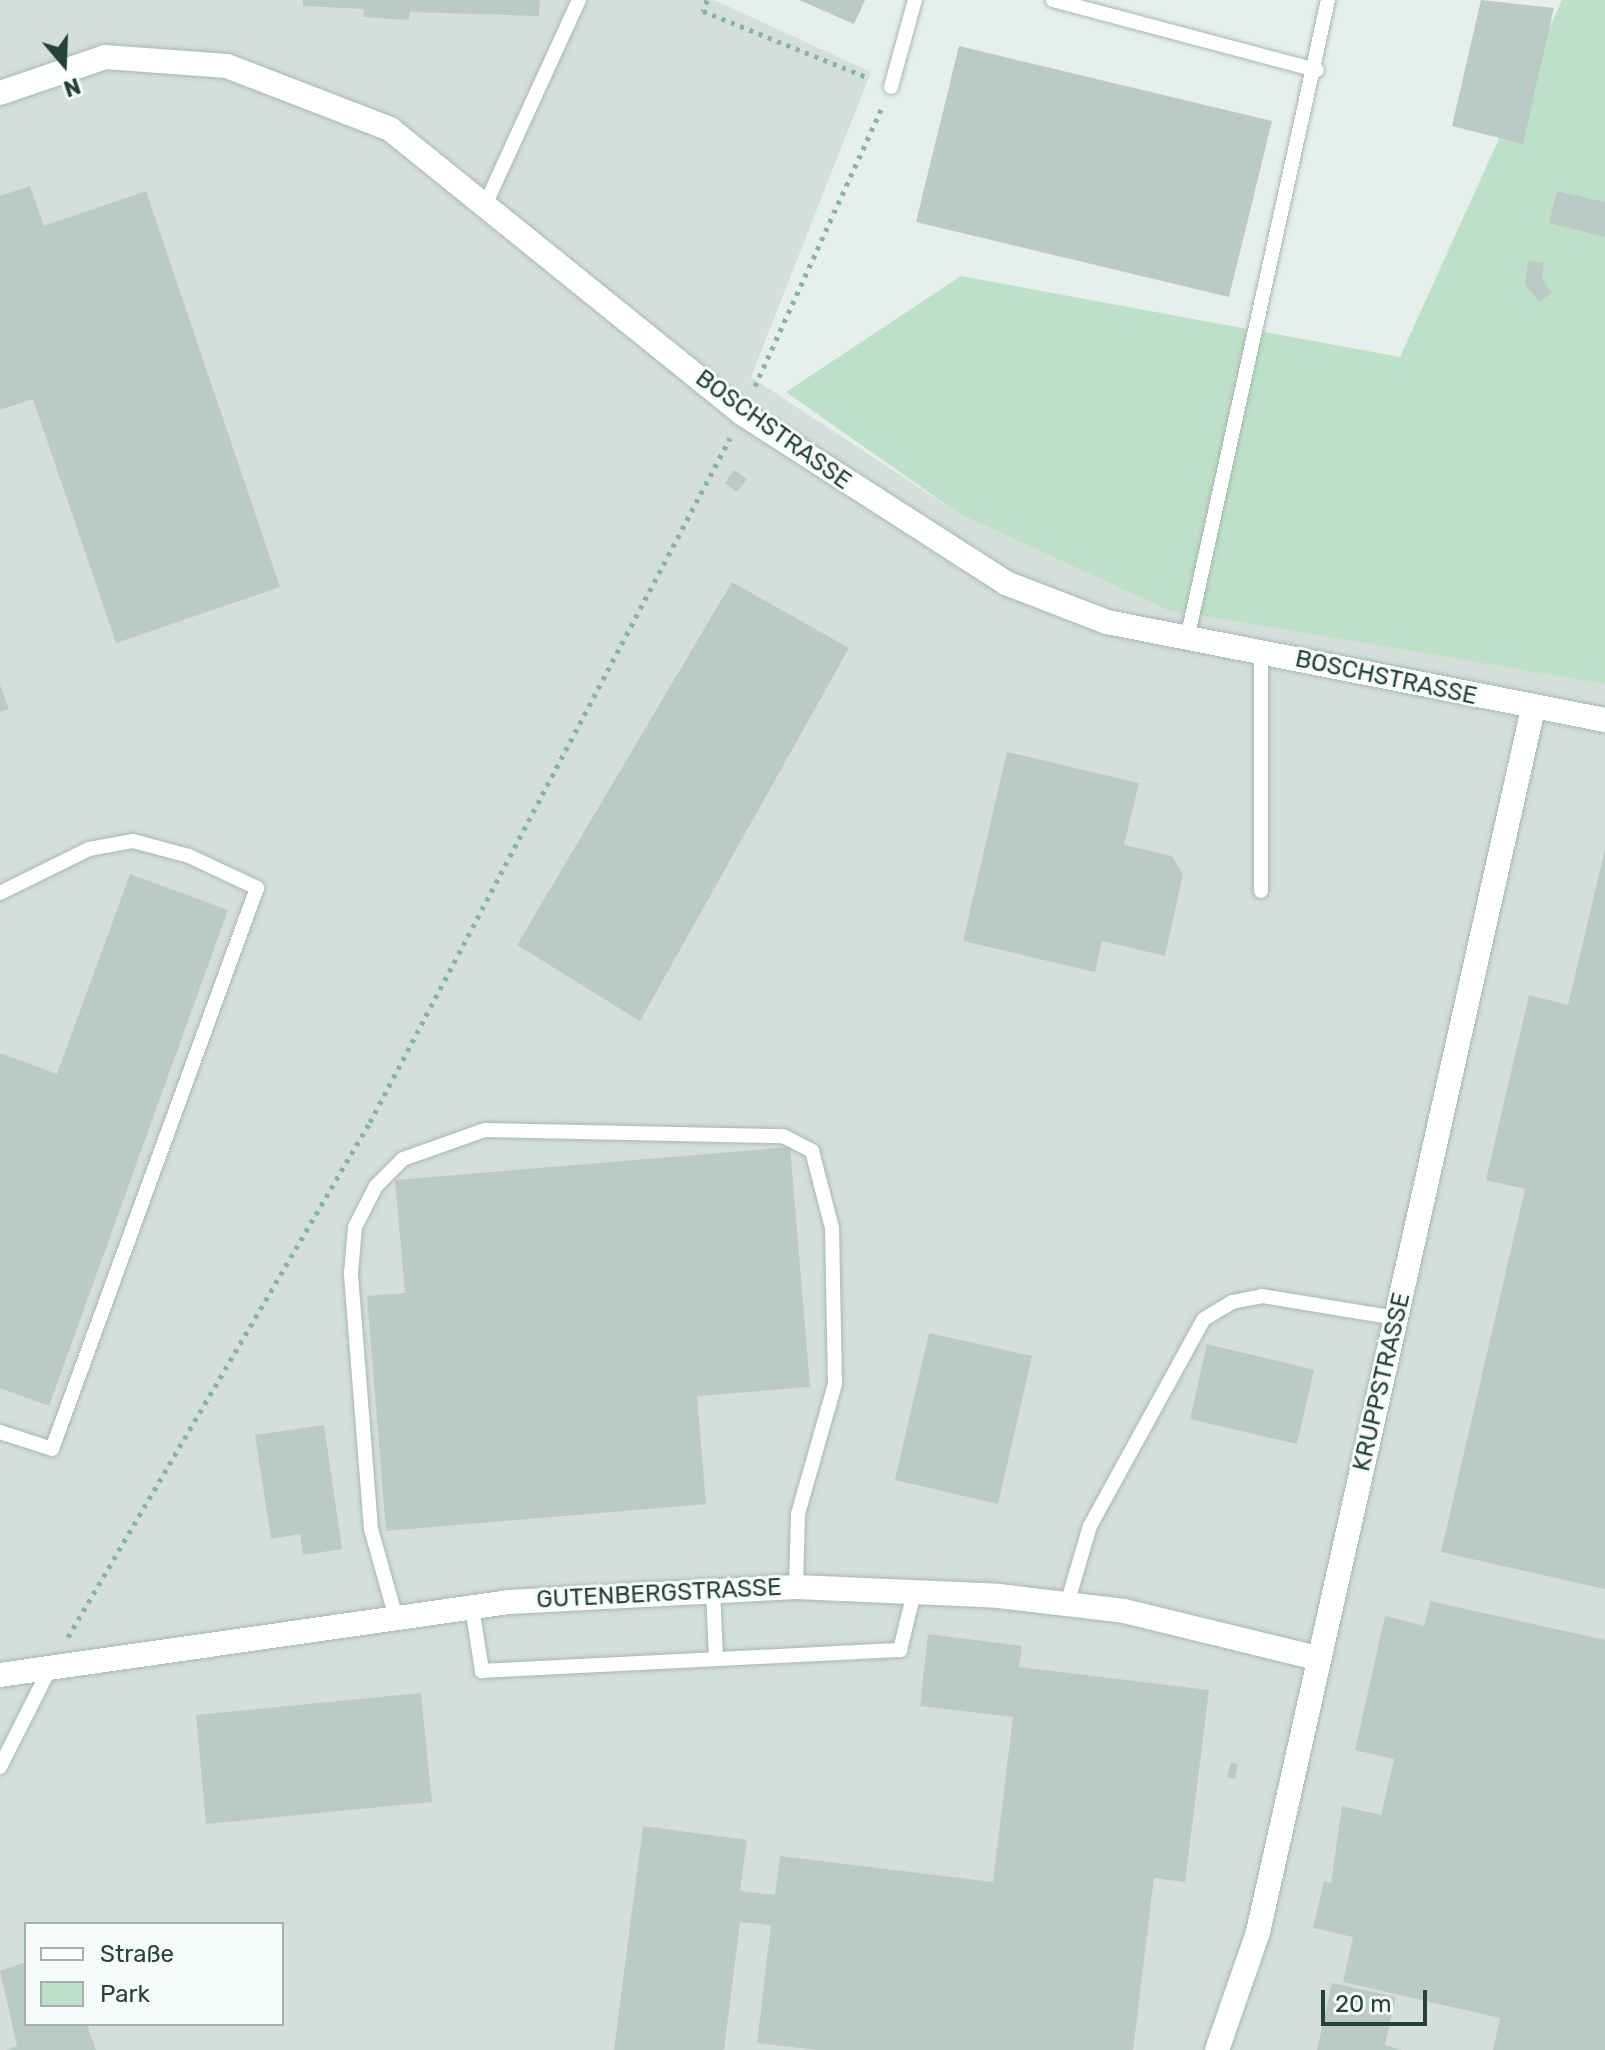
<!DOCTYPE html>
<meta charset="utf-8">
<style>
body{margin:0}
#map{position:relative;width:1605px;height:2050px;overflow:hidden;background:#e6efeb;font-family:Rubik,sans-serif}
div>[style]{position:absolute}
.built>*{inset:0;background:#d4dfda}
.green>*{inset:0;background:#bfe0c8}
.building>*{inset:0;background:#bbcac4}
.path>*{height:5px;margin-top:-2.5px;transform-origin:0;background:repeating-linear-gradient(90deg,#86b3a5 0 4px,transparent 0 10px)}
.roads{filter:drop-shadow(0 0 2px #a8b8b2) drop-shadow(0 0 2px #a8b8b2)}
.service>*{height:14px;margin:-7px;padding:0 7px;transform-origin:7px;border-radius:7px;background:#fff}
.minor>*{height:24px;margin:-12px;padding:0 12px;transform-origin:12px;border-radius:12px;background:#fff}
span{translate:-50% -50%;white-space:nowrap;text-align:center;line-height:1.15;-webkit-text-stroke:6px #f7fbf9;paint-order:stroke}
.street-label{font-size:24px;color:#24423a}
.legend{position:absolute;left:24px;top:1922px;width:260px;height:104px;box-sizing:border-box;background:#f7fbf9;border:2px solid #a3b1ad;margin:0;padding:10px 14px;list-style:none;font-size:24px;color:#24423a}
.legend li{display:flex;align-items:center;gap:16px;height:40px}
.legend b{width:40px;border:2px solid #a3b1ad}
.north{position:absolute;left:24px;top:24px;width:80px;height:80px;-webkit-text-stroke:6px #f7fbf9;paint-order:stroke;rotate:161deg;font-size:22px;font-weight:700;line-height:32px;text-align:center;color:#24423a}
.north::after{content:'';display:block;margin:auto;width:28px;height:36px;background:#24423a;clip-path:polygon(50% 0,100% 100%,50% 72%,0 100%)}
.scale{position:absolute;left:1321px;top:1990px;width:106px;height:36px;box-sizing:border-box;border:4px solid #24423a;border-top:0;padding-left:10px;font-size:24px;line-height:28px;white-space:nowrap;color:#24423a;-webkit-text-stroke:6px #f7fbf9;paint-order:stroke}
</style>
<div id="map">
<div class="built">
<i style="clip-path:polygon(evenodd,0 0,714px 0,871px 72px,751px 377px,958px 513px,1168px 609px,1605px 684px,1605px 2050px,0 2050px,0 0,26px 1924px,282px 1924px,282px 2024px,26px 2024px,26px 1924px)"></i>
</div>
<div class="green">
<i style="clip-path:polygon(1562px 0,1605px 0,1605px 684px,1168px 610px,958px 513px,786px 392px,961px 276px,1400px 357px)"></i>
</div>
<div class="building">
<i style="clip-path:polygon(303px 0,540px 0,539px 16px,410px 12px,409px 20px,363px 17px,364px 9px,303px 6px)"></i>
<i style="clip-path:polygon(799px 0,865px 0,854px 24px)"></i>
<i style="clip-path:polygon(1481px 0,1554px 8px,1523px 144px,1452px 126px)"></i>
<i style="clip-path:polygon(959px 46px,1272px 121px,1229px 297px,916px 222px)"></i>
<i style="clip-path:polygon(30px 186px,44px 226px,146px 191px,280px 587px,116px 643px,33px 399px,0 410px,0 196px)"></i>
<i style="clip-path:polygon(1557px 191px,1605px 202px,1605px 237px,1549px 223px)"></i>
<i style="clip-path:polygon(1528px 261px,1544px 263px,1542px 279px,1552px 293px,1539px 302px,1525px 284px)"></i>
<i style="clip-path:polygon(734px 470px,747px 479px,737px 492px,725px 483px)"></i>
<i style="clip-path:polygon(732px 582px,849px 648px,640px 1021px,517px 945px)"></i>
<i style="clip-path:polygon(0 685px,9px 709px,0 712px)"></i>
<i style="clip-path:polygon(1007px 752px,1139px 783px,1124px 845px,1172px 856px,1183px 874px,1165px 956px,1102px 941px,1095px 972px,963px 941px)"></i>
<i style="clip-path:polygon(1605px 849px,1605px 1589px,1441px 1552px,1525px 1189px,1486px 1180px,1529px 995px,1568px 1005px)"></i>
<i style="clip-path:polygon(130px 874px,228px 910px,49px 1406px,0 1388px,0 1053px,57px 1074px)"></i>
<i style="clip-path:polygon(790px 1147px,810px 1387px,697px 1396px,706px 1504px,386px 1531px,367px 1296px,405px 1293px,395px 1180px)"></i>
<i style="clip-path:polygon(929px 1333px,1032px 1356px,998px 1504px,895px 1480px)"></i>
<i style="clip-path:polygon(1207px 1344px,1314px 1370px,1297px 1444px,1190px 1419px)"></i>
<i style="clip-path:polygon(324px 1425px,342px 1549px,303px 1555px,300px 1534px,271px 1539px,255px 1435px)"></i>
<i style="clip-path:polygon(1430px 1601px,1605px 1640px,1605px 2050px,1493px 2050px,1500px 2018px,1343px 1982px,1353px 1937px,1313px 1928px,1324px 1881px,1331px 1883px,1342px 1806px,1381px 1815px,1394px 1759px,1355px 1750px,1385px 1616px,1424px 1626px)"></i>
<i style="clip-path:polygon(928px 1634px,1022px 1646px,1019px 1667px,1209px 1690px,1185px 1882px,1154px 1878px,1133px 2050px,817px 2050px,757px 2043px,771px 1925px,740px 1922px,724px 2050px,614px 2050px,643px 1826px,747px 1840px,740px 1891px,775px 1895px,780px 1856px,993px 1882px,1013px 1717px,920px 1706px)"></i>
<i style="clip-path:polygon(421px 1693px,432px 1802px,206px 1824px,196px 1715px)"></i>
<i style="clip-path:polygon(1231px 1762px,1238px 1764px,1235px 1779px,1227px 1777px)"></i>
<i style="clip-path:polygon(26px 1962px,26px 2024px,87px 2024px,96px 2050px,6px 2050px,17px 2046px,0 1971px)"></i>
<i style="clip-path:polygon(1332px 1983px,1396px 1997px,1385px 2045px,1402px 2050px,1317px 2050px)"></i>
</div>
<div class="path">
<i style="left:707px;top:0;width:12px;rotate:110deg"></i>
<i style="left:703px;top:11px;width:179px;rotate:22deg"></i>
<i style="left:755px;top:386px;width:307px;rotate:-65.5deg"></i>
<i style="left:68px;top:1637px;width:597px;rotate:-59.61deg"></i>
<i style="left:370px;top:1122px;width:773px;rotate:-62.24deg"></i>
</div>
<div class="roads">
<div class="service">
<i style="left:1053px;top:0;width:273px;rotate:14.9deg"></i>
<i style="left:891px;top:87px;width:90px;rotate:-74.6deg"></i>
<i style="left:486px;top:203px;width:223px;rotate:-65.4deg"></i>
<i style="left:1187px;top:639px;width:654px;rotate:-77.56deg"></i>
<i style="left:1261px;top:651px;width:240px;rotate:90deg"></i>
<i style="left:0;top:893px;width:99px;rotate:-26.3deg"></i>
<i style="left:89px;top:849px;width:45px;rotate:-10.3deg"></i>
<i style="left:133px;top:841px;width:58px;rotate:15deg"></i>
<i style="left:189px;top:856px;width:75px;rotate:25.2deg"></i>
<i style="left:257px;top:888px;width:597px;rotate:110.07deg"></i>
<i style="left:52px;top:1449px;width:55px;rotate:-161.9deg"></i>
<i style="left:713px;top:1589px;width:70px;rotate:87.5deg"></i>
<i style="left:1067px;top:1604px;width:81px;rotate:-73.6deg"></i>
<i style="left:1090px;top:1526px;width:236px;rotate:-61.2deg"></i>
<i style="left:1204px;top:1319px;width:33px;rotate:-31deg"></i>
<i style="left:1232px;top:1302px;width:31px;rotate:-11deg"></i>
<i style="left:1262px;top:1296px;width:137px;rotate:9.3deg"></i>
<i style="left:472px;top:1607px;width:65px;rotate:81.1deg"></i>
<i style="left:482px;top:1671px;width:419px;rotate:-2.9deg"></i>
<i style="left:900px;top:1650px;width:60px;rotate:-76.4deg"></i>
<i style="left:396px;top:1618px;width:92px;rotate:-105.7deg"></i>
<i style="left:371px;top:1529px;width:257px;rotate:-94.5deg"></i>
<i style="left:351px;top:1273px;width:46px;rotate:-85deg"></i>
<i style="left:355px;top:1227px;width:46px;rotate:-62.9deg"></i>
<i style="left:376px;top:1186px;width:38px;rotate:-45deg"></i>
<i style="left:403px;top:1159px;width:87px;rotate:-19.5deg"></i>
<i style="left:485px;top:1130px;width:298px;rotate:1.2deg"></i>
<i style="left:783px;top:1136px;width:33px;rotate:27deg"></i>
<i style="left:812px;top:1151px;width:80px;rotate:75.4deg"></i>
<i style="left:832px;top:1228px;width:156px;rotate:88.9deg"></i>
<i style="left:835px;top:1384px;width:135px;rotate:105.9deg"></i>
<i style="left:798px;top:1514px;width:73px;rotate:91.6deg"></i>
<i style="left:0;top:1767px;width:113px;rotate:-63.2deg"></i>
</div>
<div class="minor">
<i style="left:0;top:93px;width:111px;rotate:-18.9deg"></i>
<i style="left:105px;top:57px;width:122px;rotate:4.2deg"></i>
<i style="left:227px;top:66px;width:175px;rotate:21.1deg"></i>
<i style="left:390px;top:129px;width:454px;rotate:38.9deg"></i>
<i style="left:743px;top:414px;width:313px;rotate:32.7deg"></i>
<i style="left:1006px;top:583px;width:108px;rotate:21.1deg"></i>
<i style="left:1107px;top:622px;width:508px;rotate:11.13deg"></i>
<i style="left:0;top:1675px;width:514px;rotate:-8.16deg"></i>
<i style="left:509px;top:1602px;width:287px;rotate:-3deg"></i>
<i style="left:796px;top:1587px;width:203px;rotate:2.5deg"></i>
<i style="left:999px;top:1596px;width:126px;rotate:6.8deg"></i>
<i style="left:1124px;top:1611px;width:199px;rotate:13.7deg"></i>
<i style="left:1217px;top:2050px;width:125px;rotate:-70.8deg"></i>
<i style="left:1258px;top:1932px;width:1254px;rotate:-77.33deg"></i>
</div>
</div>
<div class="street-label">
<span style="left:773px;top:430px;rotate:36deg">BOSCHSTRASSE</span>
<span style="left:1386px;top:678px;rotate:12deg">BOSCHSTRASSE</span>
<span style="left:1382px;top:1382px;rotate:-77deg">KRUPPSTRASSE</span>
<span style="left:659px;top:1594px;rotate:-3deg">GUTENBERGSTRASSE</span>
</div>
<ul class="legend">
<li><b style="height:10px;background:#fff"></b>Straße</li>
<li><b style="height:22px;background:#bfe0c8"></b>Park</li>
</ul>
<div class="north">N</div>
<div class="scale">20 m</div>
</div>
